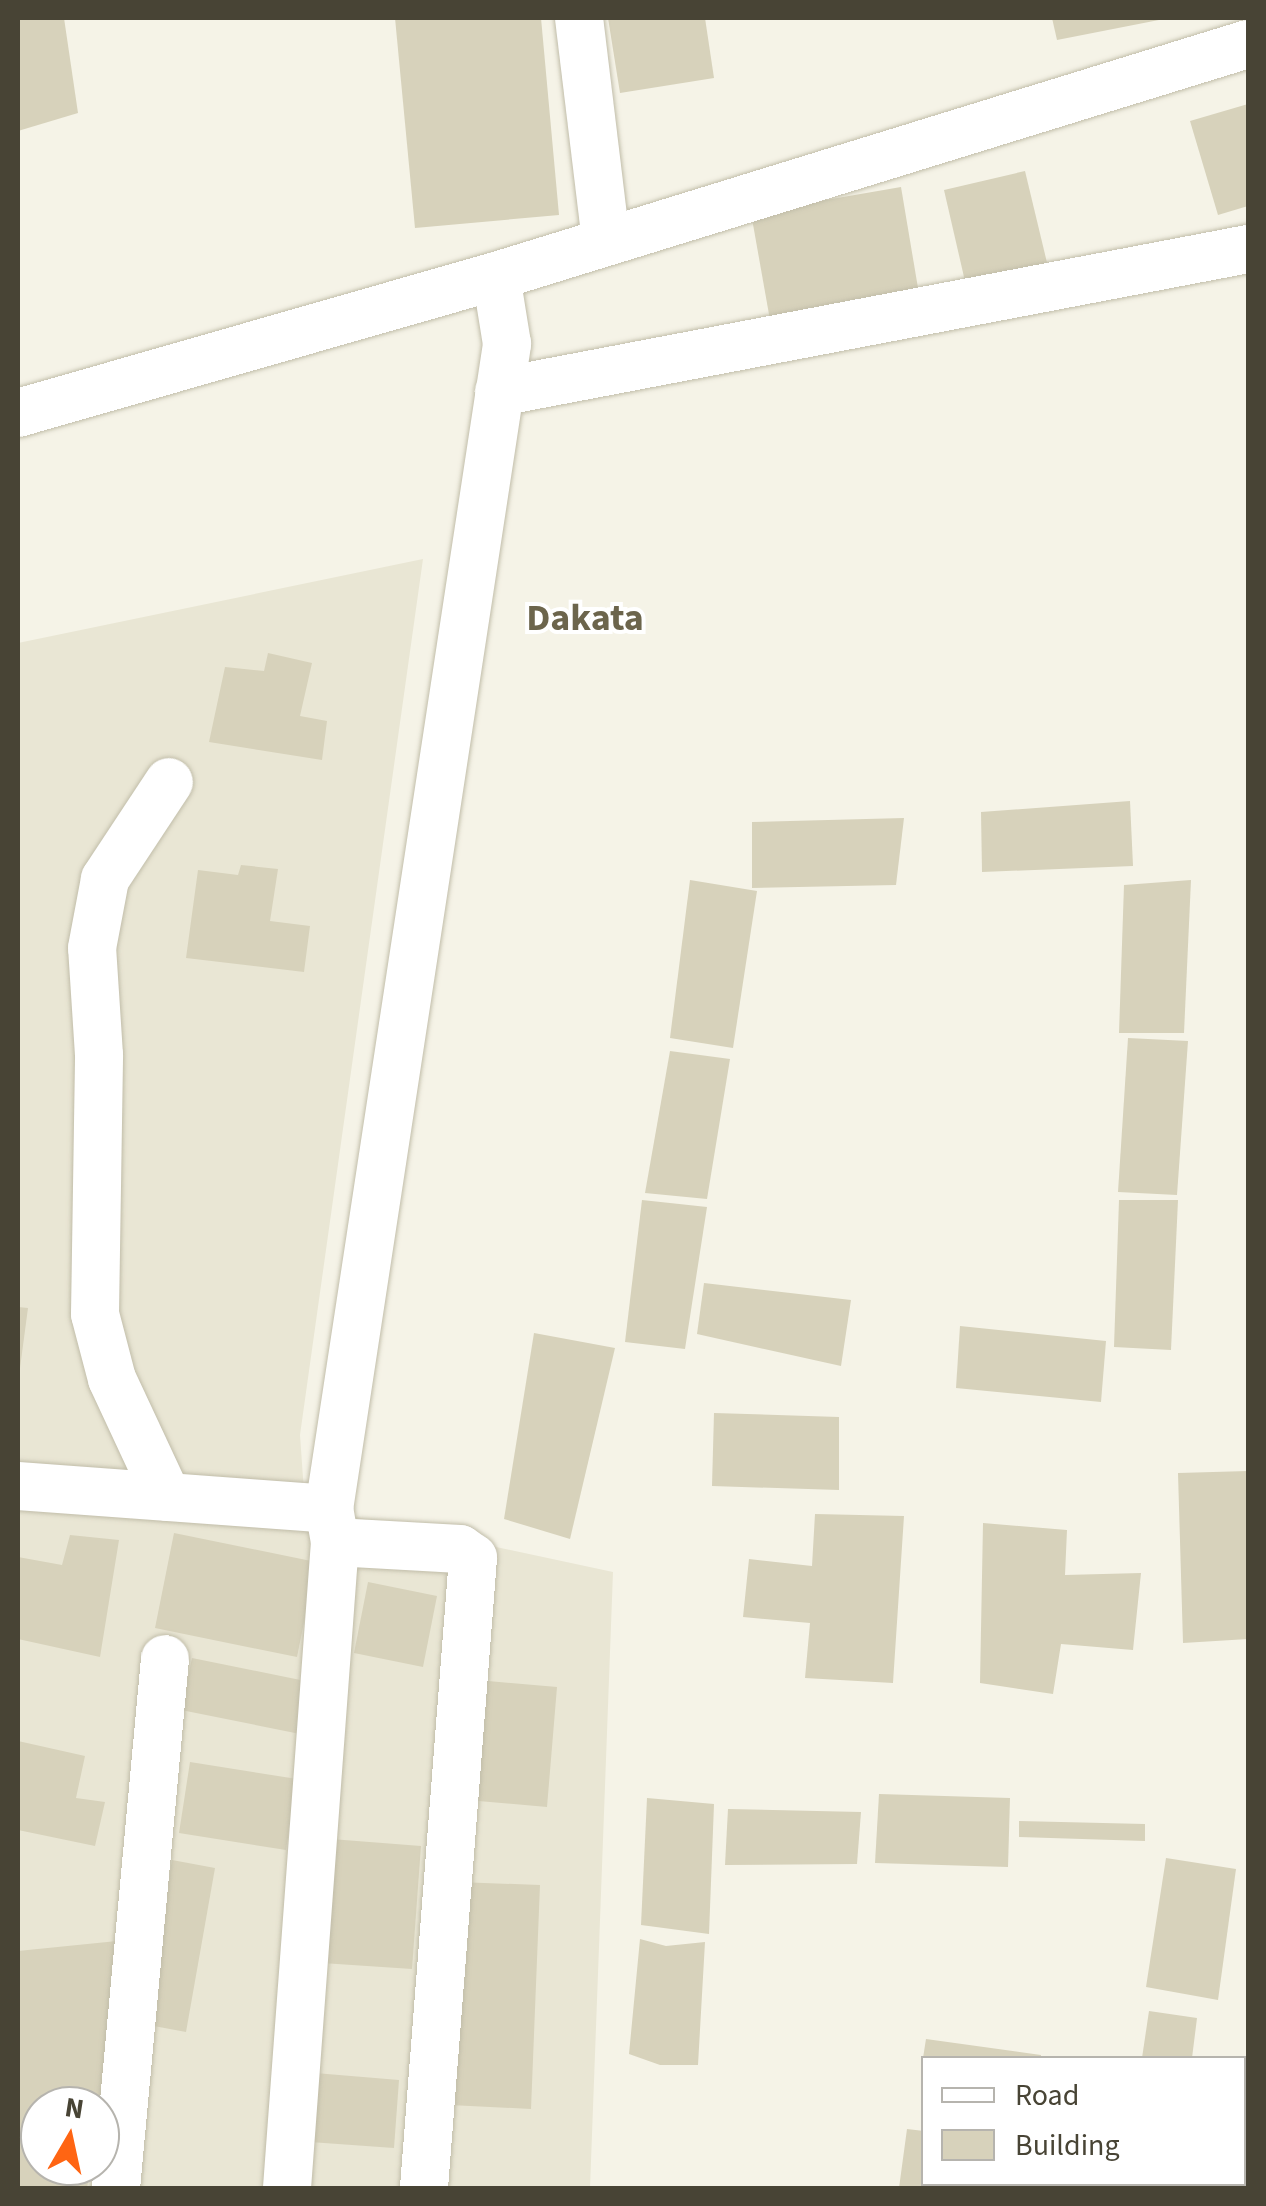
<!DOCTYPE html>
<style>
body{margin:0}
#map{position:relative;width:1266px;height:2206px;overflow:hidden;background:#f5f3e7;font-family:"Source Sans 3",sans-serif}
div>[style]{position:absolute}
.residential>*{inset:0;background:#e9e6d4}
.building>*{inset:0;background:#d7d2bb}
.roads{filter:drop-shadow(0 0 2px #c1bda9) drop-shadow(0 0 2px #c1bda9)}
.street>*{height:48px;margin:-24px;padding:0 24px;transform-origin:24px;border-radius:24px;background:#fff}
span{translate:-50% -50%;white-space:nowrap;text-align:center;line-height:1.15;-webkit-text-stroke:8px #fff;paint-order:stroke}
.district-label{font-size:38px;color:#6c654c;font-weight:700}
.frame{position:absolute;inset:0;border:20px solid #484435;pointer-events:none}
.legend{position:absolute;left:921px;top:2056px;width:325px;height:130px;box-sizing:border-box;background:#fff;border:2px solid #b6b4ae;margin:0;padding:12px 18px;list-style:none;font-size:30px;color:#484435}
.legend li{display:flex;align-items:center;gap:20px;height:50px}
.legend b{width:50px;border:2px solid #b6b4ae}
.north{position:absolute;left:20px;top:2086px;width:100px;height:100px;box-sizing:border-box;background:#fff;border:2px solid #b6b4ae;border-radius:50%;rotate:9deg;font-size:28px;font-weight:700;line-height:40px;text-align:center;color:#484435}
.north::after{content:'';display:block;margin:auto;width:35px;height:45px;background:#ff6513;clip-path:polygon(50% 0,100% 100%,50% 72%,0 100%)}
</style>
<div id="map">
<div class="residential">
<i style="clip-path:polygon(evenodd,423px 559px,300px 1435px,305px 1506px,613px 1572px,590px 2188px,18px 2188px,18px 643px,423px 559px,40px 2106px,100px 2106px,100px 2166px,40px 2166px,40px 2106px)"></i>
</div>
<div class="building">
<i style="clip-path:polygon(18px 18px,64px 18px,78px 113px,18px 131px)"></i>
<i style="clip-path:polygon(395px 18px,541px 18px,559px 215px,415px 228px)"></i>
<i style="clip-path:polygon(608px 18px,705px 18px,714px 78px,620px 93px)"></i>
<i style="clip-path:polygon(1052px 18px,1164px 18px,1164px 19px,1057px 40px)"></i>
<i style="clip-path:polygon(1248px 104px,1248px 206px,1218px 215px,1190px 121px)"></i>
<i style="clip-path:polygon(1025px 171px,1049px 271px,967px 290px,944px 190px)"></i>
<i style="clip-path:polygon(901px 187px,919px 294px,770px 320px,751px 213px)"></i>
<i style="clip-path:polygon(268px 653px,312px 663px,300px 716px,327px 721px,322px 760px,209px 742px,225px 667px,264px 671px)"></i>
<i style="clip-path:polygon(1130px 801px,1133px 866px,982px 872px,981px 812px)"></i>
<i style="clip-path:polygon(904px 818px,896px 885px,752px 888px,752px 822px)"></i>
<i style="clip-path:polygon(241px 865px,278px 869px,270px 921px,310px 926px,304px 972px,186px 958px,198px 870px,238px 875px)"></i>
<i style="clip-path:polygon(690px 880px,757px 891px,733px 1048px,670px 1038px)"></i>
<i style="clip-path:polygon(1191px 880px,1184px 1033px,1119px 1033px,1124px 885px)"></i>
<i style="clip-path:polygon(1128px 1038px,1188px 1041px,1177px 1195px,1118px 1192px)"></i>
<i style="clip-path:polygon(670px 1051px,730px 1059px,707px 1199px,645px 1193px)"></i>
<i style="clip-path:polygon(642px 1200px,707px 1207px,685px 1349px,625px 1342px)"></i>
<i style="clip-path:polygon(1119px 1200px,1178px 1200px,1171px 1350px,1114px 1347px)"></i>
<i style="clip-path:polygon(704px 1283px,851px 1300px,841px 1366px,697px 1334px)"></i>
<i style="clip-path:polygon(18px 1307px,28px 1308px,20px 1368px,18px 1368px)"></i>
<i style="clip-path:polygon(960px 1326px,1106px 1341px,1101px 1402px,956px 1388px)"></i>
<i style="clip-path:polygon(534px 1333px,615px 1348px,570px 1539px,504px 1519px)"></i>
<i style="clip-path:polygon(714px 1413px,839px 1417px,839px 1490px,712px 1486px)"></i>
<i style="clip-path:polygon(1248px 1471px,1248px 1639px,1183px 1643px,1178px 1473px)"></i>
<i style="clip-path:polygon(815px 1514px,904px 1516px,893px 1683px,805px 1678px,810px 1623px,743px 1617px,749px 1559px,812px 1566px)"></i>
<i style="clip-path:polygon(983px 1523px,1067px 1530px,1065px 1575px,1141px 1573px,1133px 1650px,1061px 1644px,1053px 1694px,980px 1683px)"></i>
<i style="clip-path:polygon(174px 1533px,316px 1562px,297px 1657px,155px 1628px)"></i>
<i style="clip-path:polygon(70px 1535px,119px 1540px,100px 1657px,18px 1639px,18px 1557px,62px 1565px)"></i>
<i style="clip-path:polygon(368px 1582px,437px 1596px,423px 1667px,354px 1653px)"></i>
<i style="clip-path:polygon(192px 1658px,315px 1683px,305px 1735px,181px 1710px)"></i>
<i style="clip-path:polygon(477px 1680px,557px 1687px,547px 1807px,467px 1800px)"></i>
<i style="clip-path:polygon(18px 1741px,85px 1756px,76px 1798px,105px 1802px,95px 1846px,18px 1830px)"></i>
<i style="clip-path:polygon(190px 1762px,297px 1779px,286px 1850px,179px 1833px)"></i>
<i style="clip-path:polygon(879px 1794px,1010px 1798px,1008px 1867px,875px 1863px)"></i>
<i style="clip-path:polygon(647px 1798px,714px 1804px,709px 1934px,641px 1925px)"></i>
<i style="clip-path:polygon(728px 1809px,861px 1812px,857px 1864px,725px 1865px)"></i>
<i style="clip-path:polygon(1019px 1821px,1145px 1824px,1145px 1841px,1019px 1837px)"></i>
<i style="clip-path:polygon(331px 1839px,421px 1846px,412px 1969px,322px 1963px)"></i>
<i style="clip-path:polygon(1166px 1858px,1236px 1869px,1218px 2000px,1146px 1987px)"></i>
<i style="clip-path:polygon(172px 1860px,215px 1868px,186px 2032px,143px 2024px)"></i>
<i style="clip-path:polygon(458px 1882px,540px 1885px,531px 2109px,450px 2105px)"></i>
<i style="clip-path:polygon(640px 1939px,666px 1946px,705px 1942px,698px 2065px,660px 2065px,629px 2054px)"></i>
<i style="clip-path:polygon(117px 1941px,101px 2106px,40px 2106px,40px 2166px,91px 2166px,87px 2188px,18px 2188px,18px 1951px)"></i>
<i style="clip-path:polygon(1149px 2011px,1197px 2018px,1192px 2058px,1142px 2058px)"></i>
<i style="clip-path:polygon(926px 2039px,1041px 2055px,1041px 2058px,923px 2058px)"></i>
<i style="clip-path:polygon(315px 2073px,399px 2080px,394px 2148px,310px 2142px)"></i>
<i style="clip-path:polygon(907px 2129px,924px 2131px,924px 2184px,1012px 2184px,1011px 2188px,899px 2188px)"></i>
<i style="clip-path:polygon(1124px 2184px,1193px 2184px,1124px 2188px)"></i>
</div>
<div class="roads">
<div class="street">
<i style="left:579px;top:18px;width:225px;rotate:83.1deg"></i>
<i style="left:499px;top:392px;width:763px;rotate:-10.81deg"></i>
<i style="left:18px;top:413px;width:497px;rotate:-16deg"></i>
<i style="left:496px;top:276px;width:787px;rotate:-17.15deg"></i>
<i style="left:18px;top:1486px;width:312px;rotate:4.2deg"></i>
<i style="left:167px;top:1497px;width:130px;rotate:-115deg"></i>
<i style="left:112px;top:1379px;width:67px;rotate:-104.7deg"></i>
<i style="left:95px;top:1314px;width:259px;rotate:-89.1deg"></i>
<i style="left:99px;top:1055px;width:107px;rotate:-93.7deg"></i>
<i style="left:92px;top:948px;width:70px;rotate:-79.3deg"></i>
<i style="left:105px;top:879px;width:116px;rotate:-56.6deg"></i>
<i style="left:335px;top:1542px;width:125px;rotate:3.2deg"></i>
<i style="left:460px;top:1549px;width:16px;rotate:35deg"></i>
<i style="left:473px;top:1558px;width:632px;rotate:94.45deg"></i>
<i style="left:116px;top:2188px;width:531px;rotate:-84.71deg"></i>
<i style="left:287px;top:2188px;width:648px;rotate:-85.75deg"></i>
<i style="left:335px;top:1542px;width:34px;rotate:-100deg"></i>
<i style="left:329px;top:1509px;width:1179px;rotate:-81.31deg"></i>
<i style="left:507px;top:344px;width:69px;rotate:-99.2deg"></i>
</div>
</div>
<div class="district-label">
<span style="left:585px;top:619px">Dakata</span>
</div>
<div class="frame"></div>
<ul class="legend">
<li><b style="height:12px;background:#fff"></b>Road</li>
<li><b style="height:28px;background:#d7d2bb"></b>Building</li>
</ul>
<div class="north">N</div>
</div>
